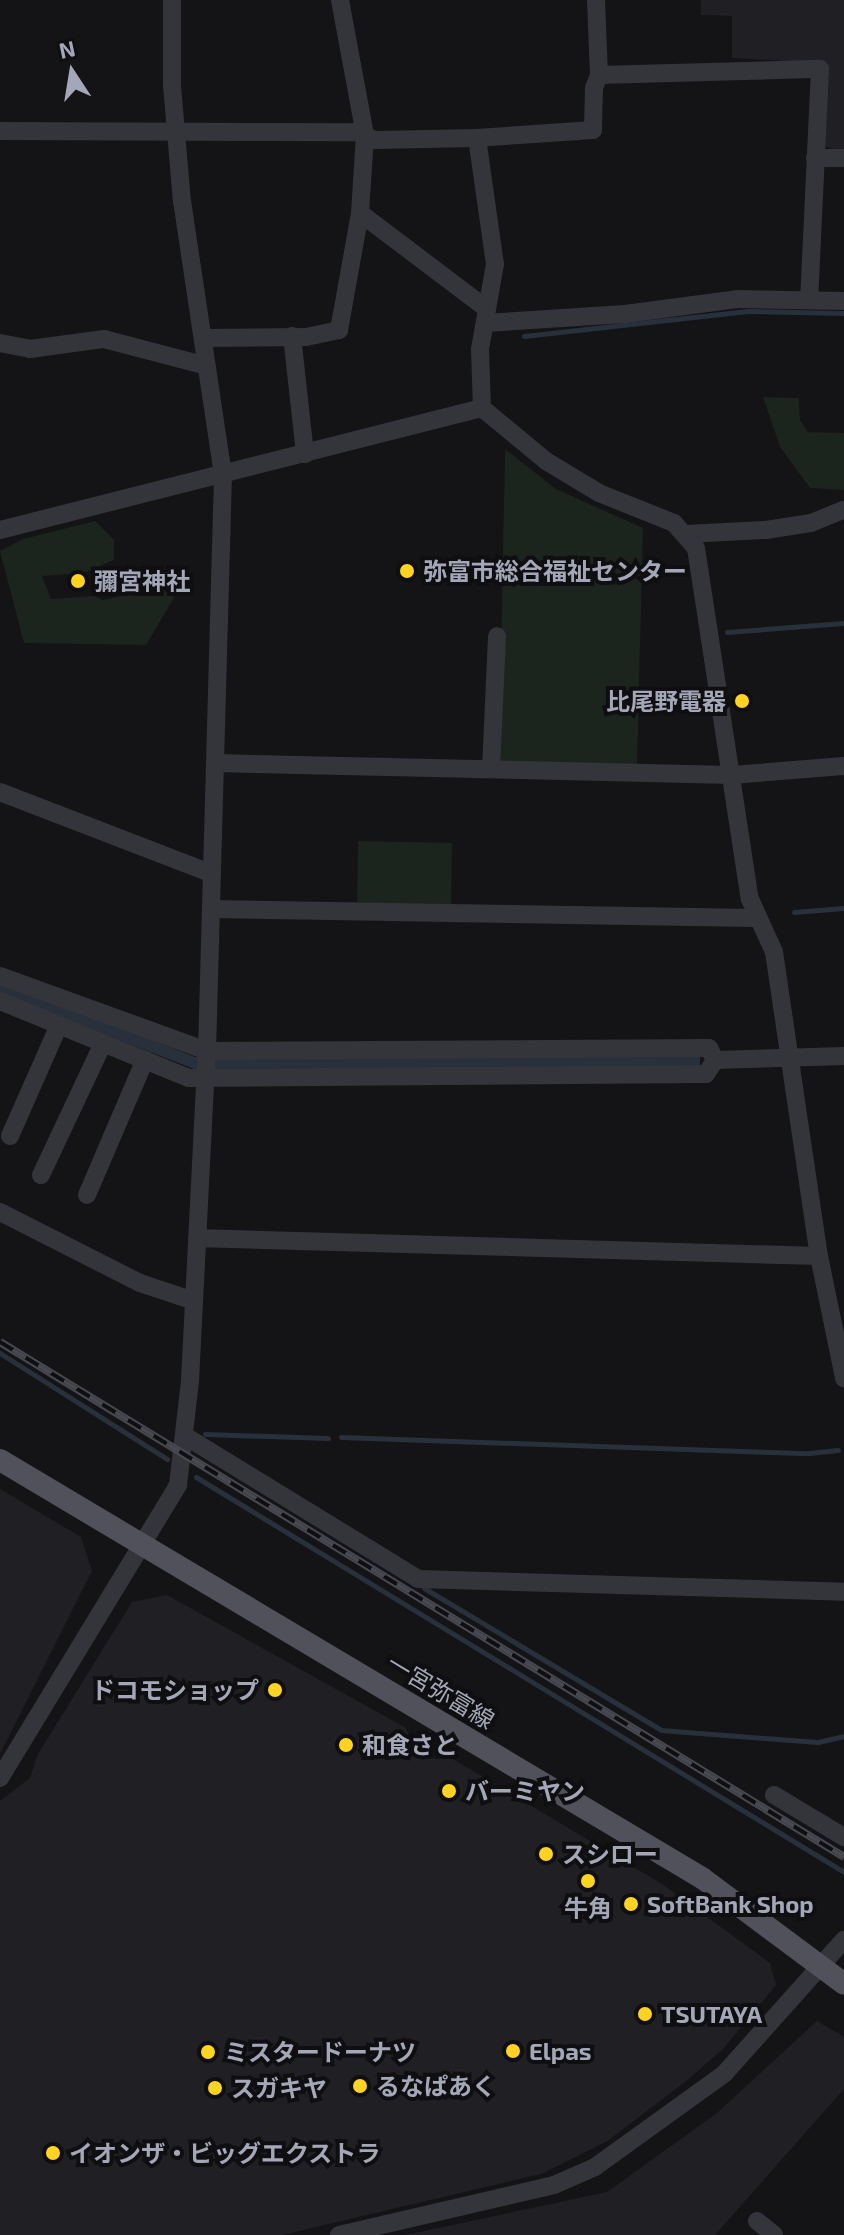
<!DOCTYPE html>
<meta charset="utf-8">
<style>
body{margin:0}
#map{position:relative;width:844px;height:2235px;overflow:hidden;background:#141316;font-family:"Exo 2","Noto Sans JP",sans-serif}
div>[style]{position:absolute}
.built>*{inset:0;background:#201f23}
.green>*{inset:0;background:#1b241d}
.water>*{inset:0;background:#28303b}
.stream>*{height:5px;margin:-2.5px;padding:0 2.5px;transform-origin:2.5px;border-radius:2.5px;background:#28303b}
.minor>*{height:18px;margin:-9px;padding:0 9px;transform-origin:9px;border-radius:9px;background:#34343b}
.major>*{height:22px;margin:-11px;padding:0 11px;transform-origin:11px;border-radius:11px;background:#50515a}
.rail>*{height:8px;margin-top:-4px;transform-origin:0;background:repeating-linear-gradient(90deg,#0f0e10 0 15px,#474850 0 30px);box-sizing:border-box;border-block:2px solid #474850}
.dots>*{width:22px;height:22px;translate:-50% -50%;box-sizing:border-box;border:4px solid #0f0e10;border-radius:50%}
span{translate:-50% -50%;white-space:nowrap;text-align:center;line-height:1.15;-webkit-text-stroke:8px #0f0e10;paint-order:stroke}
.poi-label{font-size:24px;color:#a4a7b7;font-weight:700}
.left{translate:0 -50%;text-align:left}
.right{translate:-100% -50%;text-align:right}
.street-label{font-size:24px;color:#a4a7b7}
.north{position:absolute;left:32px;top:32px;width:80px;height:80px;-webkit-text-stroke:6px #0f0e10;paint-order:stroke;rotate:348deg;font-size:22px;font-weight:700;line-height:32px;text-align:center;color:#a4a7b7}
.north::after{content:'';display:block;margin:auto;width:28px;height:36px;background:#a4a7b7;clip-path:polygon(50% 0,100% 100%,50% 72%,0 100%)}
</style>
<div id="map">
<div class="built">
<i style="clip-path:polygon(701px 0,844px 0,844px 152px,824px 146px,828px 63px,732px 58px,732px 16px,701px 15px)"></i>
<i style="clip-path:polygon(0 1489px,81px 1537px,92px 1571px,0 1754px)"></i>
<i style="clip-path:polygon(167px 1595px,406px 1728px,413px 1748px,435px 1759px,451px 1758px,662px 1884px,770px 1963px,776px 1985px,723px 2049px,685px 2082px,609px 2140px,541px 2174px,282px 2235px,0 2235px,0 1801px,30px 1778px,38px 1754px,132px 1602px)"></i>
<i style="clip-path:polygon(817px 2021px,844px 2037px,844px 2089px,715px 2235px,405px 2235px,607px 2192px,717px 2113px)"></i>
</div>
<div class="green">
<i style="clip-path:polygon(763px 397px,799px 398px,800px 420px,808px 432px,844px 433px,844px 490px,810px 488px,780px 447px)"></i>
<i style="clip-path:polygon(505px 449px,556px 489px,643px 528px,637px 765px,499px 762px)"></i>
<i style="clip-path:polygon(95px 521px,114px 540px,114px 560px,84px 573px,42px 576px,51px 599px,94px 596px,103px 600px,165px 587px,174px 598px,146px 645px,24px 643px,0 551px,23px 539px)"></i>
<i style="clip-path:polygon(358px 841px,452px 843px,451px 909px,357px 908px)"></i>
</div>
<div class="water">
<i style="clip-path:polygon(0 980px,195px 1057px,700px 1054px,700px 1067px,194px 1069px,0 994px)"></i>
</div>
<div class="stream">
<i style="left:524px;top:336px;width:225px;rotate:-6.4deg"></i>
<i style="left:748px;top:311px;width:96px;rotate:1.2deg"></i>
<i style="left:727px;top:632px;width:117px;rotate:-4.4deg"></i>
<i style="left:794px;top:912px;width:50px;rotate:-4.6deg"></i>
<i style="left:0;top:1353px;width:198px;rotate:32.4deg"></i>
<i style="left:205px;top:1434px;width:123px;rotate:1.9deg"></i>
<i style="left:341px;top:1437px;width:468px;rotate:2deg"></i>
<i style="left:809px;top:1453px;width:29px;rotate:-6deg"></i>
<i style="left:196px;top:1477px;width:759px;rotate:31.37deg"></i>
<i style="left:424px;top:1588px;width:276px;rotate:30.9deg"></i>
<i style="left:661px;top:1730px;width:157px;rotate:4.4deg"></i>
<i style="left:818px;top:1742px;width:27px;rotate:-13deg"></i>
</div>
<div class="minor">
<i style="left:596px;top:0;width:75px;rotate:87.7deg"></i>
<i style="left:599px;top:75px;width:14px;rotate:111deg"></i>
<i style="left:594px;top:88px;width:42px;rotate:91.4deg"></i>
<i style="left:593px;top:130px;width:116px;rotate:176.1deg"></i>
<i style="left:477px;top:138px;width:127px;rotate:81.9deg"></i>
<i style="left:495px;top:264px;width:86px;rotate:100deg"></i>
<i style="left:480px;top:349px;width:59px;rotate:88.1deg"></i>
<i style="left:482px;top:408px;width:83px;rotate:39.6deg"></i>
<i style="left:546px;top:461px;width:62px;rotate:31.1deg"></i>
<i style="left:599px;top:493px;width:81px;rotate:21.8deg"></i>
<i style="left:674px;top:523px;width:33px;rotate:49deg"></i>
<i style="left:696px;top:548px;width:355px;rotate:81.3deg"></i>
<i style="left:750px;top:899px;width:58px;rotate:65.6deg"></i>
<i style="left:774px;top:952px;width:307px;rotate:81.6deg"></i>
<i style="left:819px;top:1256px;width:125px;rotate:78.4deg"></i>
<i style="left:599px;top:75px;width:221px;rotate:-1.6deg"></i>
<i style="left:820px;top:69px;width:230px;rotate:92.7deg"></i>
<i style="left:0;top:131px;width:357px;rotate:0.2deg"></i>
<i style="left:357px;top:132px;width:20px;rotate:24deg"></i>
<i style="left:375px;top:140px;width:102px;rotate:-1.1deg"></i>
<i style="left:815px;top:158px;width:29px"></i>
<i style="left:360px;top:213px;width:159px;rotate:37.1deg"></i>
<i style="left:486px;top:323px;width:139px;rotate:-3.7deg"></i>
<i style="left:625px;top:314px;width:113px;rotate:-7.6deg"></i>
<i style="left:737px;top:299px;width:107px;rotate:1.1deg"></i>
<i style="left:292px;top:336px;width:119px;rotate:83.7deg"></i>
<i style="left:203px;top:338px;width:103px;rotate:-0.6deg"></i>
<i style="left:306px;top:337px;width:34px;rotate:-12deg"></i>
<i style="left:339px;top:330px;width:119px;rotate:-79.8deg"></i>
<i style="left:360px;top:213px;width:78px;rotate:-86.3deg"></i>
<i style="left:365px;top:135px;width:137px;rotate:-100.5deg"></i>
<i style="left:0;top:343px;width:31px;rotate:11deg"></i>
<i style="left:30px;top:349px;width:75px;rotate:-7.7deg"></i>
<i style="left:104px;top:339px;width:106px;rotate:14.7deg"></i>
<i style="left:0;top:530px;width:497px;rotate:-14.2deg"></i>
<i style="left:686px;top:534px;width:80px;rotate:-2.9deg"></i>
<i style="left:766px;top:530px;width:46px;rotate:-8.8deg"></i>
<i style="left:811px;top:523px;width:35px;rotate:-22deg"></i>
<i style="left:216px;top:763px;width:516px;rotate:1.33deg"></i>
<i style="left:732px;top:775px;width:112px;rotate:-4.6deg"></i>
<i style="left:491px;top:769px;width:133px;rotate:-87.4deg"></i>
<i style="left:0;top:792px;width:227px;rotate:21.1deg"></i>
<i style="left:211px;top:909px;width:545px;rotate:0.95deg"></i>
<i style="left:0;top:976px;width:220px;rotate:19.9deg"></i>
<i style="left:207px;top:1051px;width:502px;rotate:-0.34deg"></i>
<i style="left:709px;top:1048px;width:13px;rotate:63deg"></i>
<i style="left:715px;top:1060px;width:129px;rotate:-1.8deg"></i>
<i style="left:0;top:1001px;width:204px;rotate:22.2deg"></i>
<i style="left:189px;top:1078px;width:517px;rotate:-0.44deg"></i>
<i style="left:706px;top:1074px;width:17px;rotate:-57deg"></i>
<i style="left:10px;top:1136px;width:121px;rotate:-66.2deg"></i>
<i style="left:41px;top:1175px;width:146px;rotate:-64.8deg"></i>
<i style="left:87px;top:1195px;width:147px;rotate:-66.8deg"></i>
<i style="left:0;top:1212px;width:157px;rotate:26.9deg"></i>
<i style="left:140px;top:1283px;width:57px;rotate:18.4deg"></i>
<i style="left:197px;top:1238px;width:622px;rotate:1.66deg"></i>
<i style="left:185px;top:1436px;width:273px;rotate:31.5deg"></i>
<i style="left:418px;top:1579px;width:426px;rotate:1.7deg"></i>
<i style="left:0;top:1778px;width:343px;rotate:-58.7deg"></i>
<i style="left:178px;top:1485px;width:105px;rotate:-83.4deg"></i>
<i style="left:190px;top:1381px;width:330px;rotate:-87.1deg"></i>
<i style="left:207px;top:1051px;width:576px;rotate:-88.41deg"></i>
<i style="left:223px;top:475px;width:276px;rotate:-98.5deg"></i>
<i style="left:182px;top:202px;width:117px;rotate:-94.9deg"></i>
<i style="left:172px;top:85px;width:85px;rotate:-90deg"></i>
<i style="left:774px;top:1795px;width:82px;rotate:31deg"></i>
<i style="left:757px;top:2221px;width:22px;rotate:39deg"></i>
<i style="left:339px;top:2235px;width:221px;rotate:-13.1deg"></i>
<i style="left:554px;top:2185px;width:45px;rotate:-23.7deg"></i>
<i style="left:595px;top:2167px;width:159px;rotate:-35.8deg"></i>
<i style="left:724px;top:2074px;width:180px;rotate:-48.2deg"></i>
</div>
<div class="major">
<i style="left:0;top:1460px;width:817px;rotate:30.77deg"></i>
<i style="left:702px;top:1878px;width:177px;rotate:36.7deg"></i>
</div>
<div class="rail">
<i style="left:0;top:1342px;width:989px;rotate:31.39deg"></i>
</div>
<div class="dots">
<i style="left:407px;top:571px;background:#ffd322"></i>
<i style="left:78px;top:581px;background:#ffd322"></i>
<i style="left:742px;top:701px;background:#ffd322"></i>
<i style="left:275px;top:1690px;background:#ffd322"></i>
<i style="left:346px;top:1745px;background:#ffd322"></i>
<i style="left:449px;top:1791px;background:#ffd322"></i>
<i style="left:546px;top:1854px;background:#ffd322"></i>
<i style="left:588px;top:1881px;background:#ffd322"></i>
<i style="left:631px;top:1904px;background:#ffd322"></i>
<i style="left:645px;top:2014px;background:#ffd322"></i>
<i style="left:513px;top:2051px;background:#ffd322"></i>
<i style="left:208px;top:2052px;background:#ffd322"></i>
<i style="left:360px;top:2086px;background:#ffd322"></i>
<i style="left:215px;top:2088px;background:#ffd322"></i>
<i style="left:53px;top:2153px;background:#ffd322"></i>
</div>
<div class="poi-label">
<span class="left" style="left:423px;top:571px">弥富市総合福祉センター</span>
<span class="left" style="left:94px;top:581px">彌宮神社</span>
<span class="right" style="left:726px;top:701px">比尾野電器</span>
<span class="right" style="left:259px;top:1690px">ドコモショップ</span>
<span class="left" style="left:362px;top:1745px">和食さと</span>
<span class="left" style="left:465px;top:1791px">バーミヤン</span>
<span class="left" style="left:562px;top:1854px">スシロー</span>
<span class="left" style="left:647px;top:1904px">SoftBank Shop</span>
<span style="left:588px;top:1908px">牛角</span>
<span class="left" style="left:661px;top:2014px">TSUTAYA</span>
<span class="left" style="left:529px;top:2051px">Elpas</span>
<span class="left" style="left:224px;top:2052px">ミスタードーナツ</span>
<span class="left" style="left:376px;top:2086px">るなぱあく</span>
<span class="left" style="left:231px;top:2088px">スガキヤ</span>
<span class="left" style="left:69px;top:2153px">イオンザ・ビッグエクストラ</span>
</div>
<div class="street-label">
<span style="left:441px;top:1691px;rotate:31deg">一宮弥富線</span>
</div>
<div class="north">N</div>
</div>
